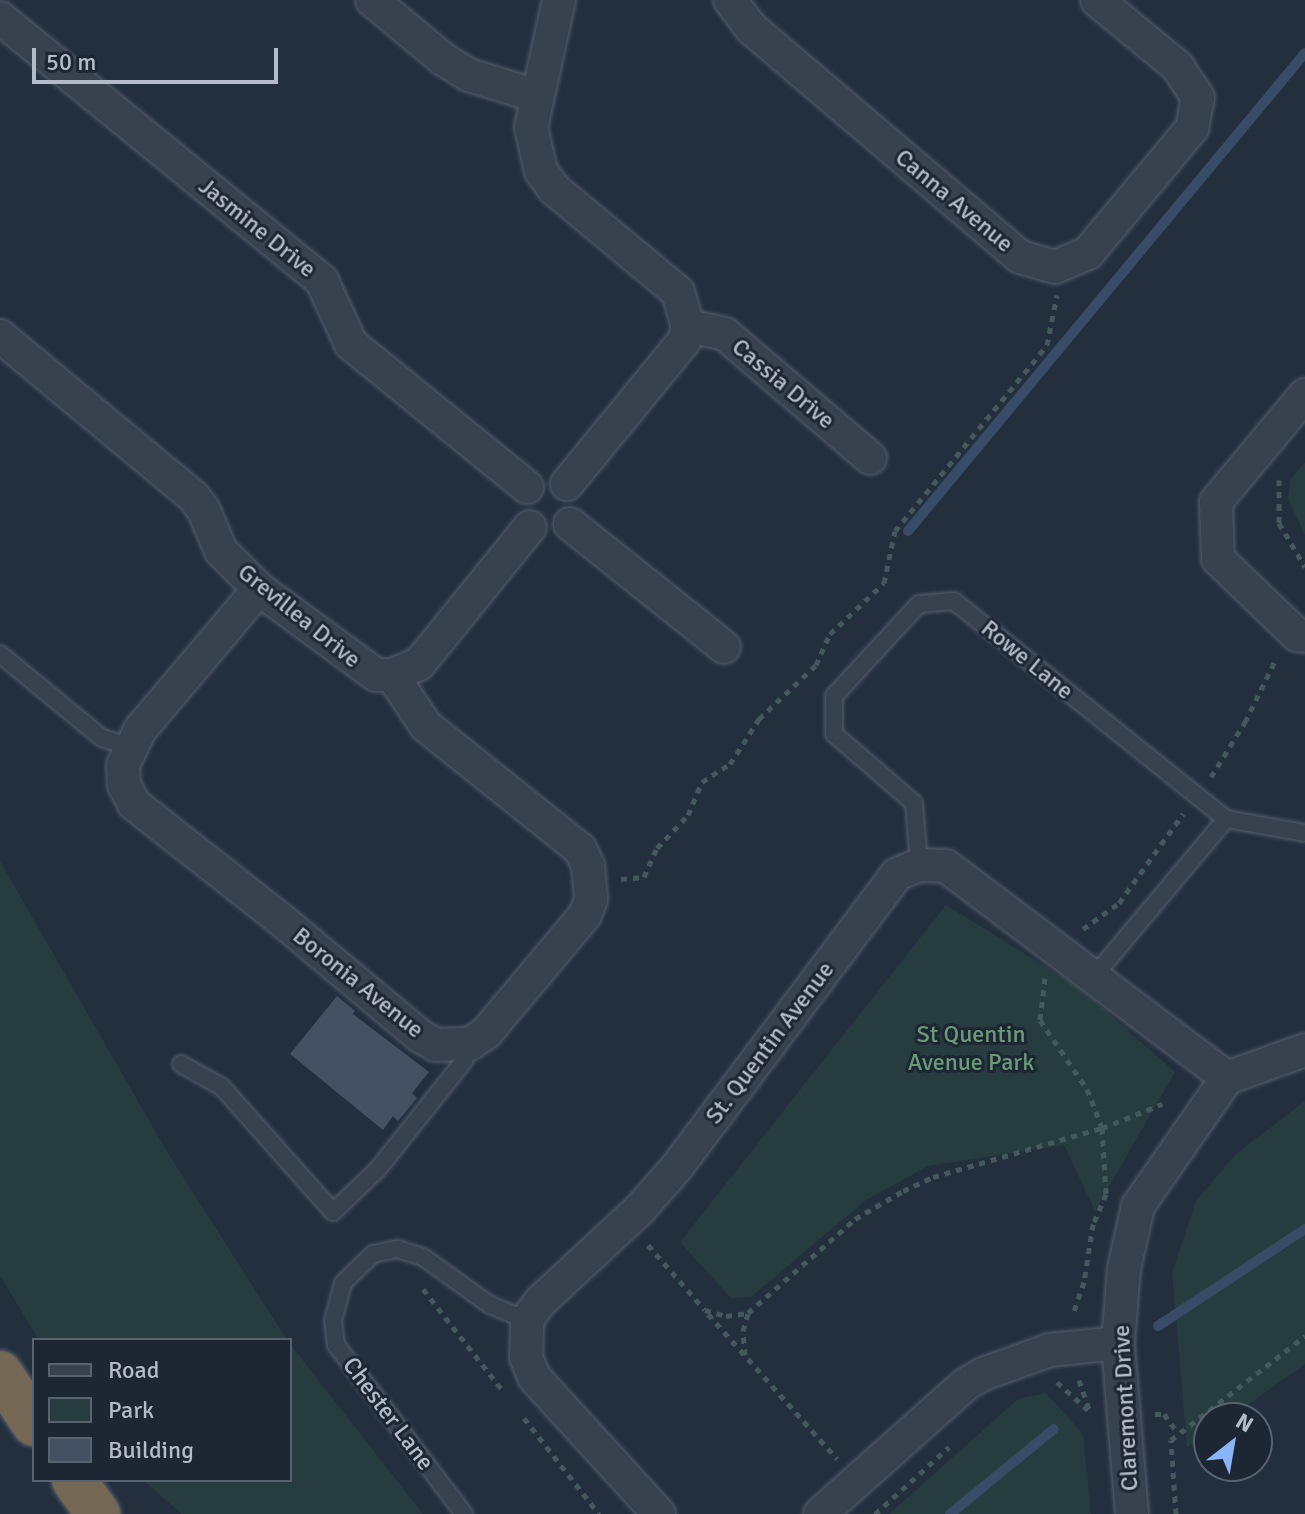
<!DOCTYPE html>
<style>
body{margin:0}
#map{position:relative;width:1305px;height:1514px;overflow:hidden;background:#242f3e;font-family:Signika,sans-serif}
div>[style]{position:absolute}
.green>*{inset:0;background:#263c3f}
.stream>*{height:10px;margin:-5px;padding:0 5px;transform-origin:5px;border-radius:5px;background:#394c67}
.building>*{inset:0;background:#455162}
.path>*{height:5px;margin-top:-2.5px;transform-origin:0;background:repeating-linear-gradient(90deg,#44595c 0 6px,transparent 0 12px)}
.roads{filter:drop-shadow(0 0 2px #565f6c) drop-shadow(0 0 2px #565f6c)}
.service>*{height:16px;margin:-8px;padding:0 8px;transform-origin:8px;border-radius:8px;background:#38414e}
.minor>*{height:32px;margin:-16px;padding:0 16px;transform-origin:16px;border-radius:16px;background:#38414e}
.motorway>*{height:44px;margin:-22px;padding:0 22px;transform-origin:22px;border-radius:22px;background:#746855}
span{translate:-50% -50%;white-space:nowrap;text-align:center;line-height:1.15;-webkit-text-stroke:6px #1d2633;paint-order:stroke}
.street-label{font-size:24px;color:#b4bcc9}
.park-label{font-size:24px;color:#6b9a76}
.legend{position:absolute;left:32px;top:1338px;width:260px;height:144px;box-sizing:border-box;background:#1d2633;border:2px solid #59626f;margin:0;padding:10px 14px;list-style:none;font-size:24px;color:#b4bcc9}
.legend li{display:flex;align-items:center;gap:16px;height:40px}
.legend b{width:40px;border:2px solid #59626f}
.north{position:absolute;left:1193px;top:1402px;width:80px;height:80px;box-sizing:border-box;background:#1d2633;border:2px solid #59626f;border-radius:50%;rotate:31deg;font-size:22px;font-weight:700;line-height:32px;text-align:center;color:#b4bcc9}
.north::after{content:'';display:block;margin:auto;width:28px;height:36px;background:#8ab4f8;clip-path:polygon(50% 0,100% 100%,50% 72%,0 100%)}
.scale{position:absolute;left:32px;top:48px;width:246px;height:36px;box-sizing:border-box;border:4px solid #b4bcc9;border-top:0;padding-left:10px;font-size:24px;line-height:28px;white-space:nowrap;color:#b4bcc9;-webkit-text-stroke:6px #1d2633;paint-order:stroke}
</style>
<div id="map">
<div class="green">
<i style="clip-path:polygon(1305px 462px,1305px 535px,1288px 499px,1290px 480px)"></i>
<i style="clip-path:polygon(0 861px,166px 1150px,287px 1340px,39px 1340px,0 1276px)"></i>
<i style="clip-path:polygon(946px 905px,1079px 987px,1175px 1072px,1095px 1211px,1064px 1145px,928px 1166px,866px 1200px,751px 1297px,731px 1298px,680px 1242px)"></i>
<i style="clip-path:polygon(1305px 1101px,1305px 1364px,1229px 1418px,1209px 1418px,1209px 1432px,1187px 1447px,1172px 1273px,1196px 1201px,1236px 1154px)"></i>
<i style="clip-path:polygon(290px 1344px,423px 1514px,182px 1514px,143px 1480px,290px 1480px)"></i>
<i style="clip-path:polygon(1046px 1393px,1083px 1434px,1091px 1514px,889px 1514px,1018px 1399px)"></i>
</div>
<div class="stream">
<i style="left:908px;top:531px;width:621px;rotate:-50.29deg"></i>
<i style="left:1158px;top:1326px;width:176px;rotate:-33.4deg"></i>
<i style="left:950px;top:1514px;width:134px;rotate:-39.3deg"></i>
</div>
<div class="building">
<i style="clip-path:polygon(337px 996px,355px 1011px,353px 1014px,429px 1072px,412px 1093px,417px 1098px,398px 1121px,393px 1116px,383px 1130px,290px 1054px)"></i>
</div>
<div class="path">
<i style="left:1279px;top:480px;width:43px;rotate:90deg"></i>
<i style="left:1279px;top:523px;width:51px;rotate:59.4deg"></i>
<i style="left:1211px;top:777px;width:65px;rotate:-58.3deg"></i>
<i style="left:1245px;top:722px;width:72px;rotate:-63.8deg"></i>
<i style="left:621px;top:879px;width:23px;rotate:-5deg"></i>
<i style="left:644px;top:877px;width:32px;rotate:-66deg"></i>
<i style="left:657px;top:848px;width:45px;rotate:-46.8deg"></i>
<i style="left:688px;top:815px;width:36px;rotate:-67deg"></i>
<i style="left:702px;top:782px;width:33px;rotate:-33deg"></i>
<i style="left:730px;top:764px;width:54px;rotate:-57.2deg"></i>
<i style="left:759px;top:719px;width:79px;rotate:-43.5deg"></i>
<i style="left:816px;top:665px;width:34px;rotate:-66deg"></i>
<i style="left:830px;top:634px;width:74px;rotate:-43.4deg"></i>
<i style="left:884px;top:583px;width:53px;rotate:-78.1deg"></i>
<i style="left:895px;top:531px;width:240px;rotate:-50.7deg"></i>
<i style="left:1047px;top:345px;width:51px;rotate:-78.7deg"></i>
<i style="left:1083px;top:929px;width:44px;rotate:-35.8deg"></i>
<i style="left:1119px;top:903px;width:110px;rotate:-54.3deg"></i>
<i style="left:1045px;top:978px;width:42px;rotate:96.8deg"></i>
<i style="left:1040px;top:1020px;width:83px;rotate:55.7deg"></i>
<i style="left:1087px;top:1089px;width:42px;rotate:69deg"></i>
<i style="left:1102px;top:1128px;width:66px;rotate:86.5deg"></i>
<i style="left:1106px;top:1194px;width:33px;rotate:113deg"></i>
<i style="left:1093px;top:1224px;width:59px;rotate:98.8deg"></i>
<i style="left:1084px;top:1282px;width:36px;rotate:109deg"></i>
<i style="left:648px;top:1245px;width:86px;rotate:48.8deg"></i>
<i style="left:705px;top:1310px;width:22px;rotate:16deg"></i>
<i style="left:726px;top:1316px;width:22px;rotate:-8deg"></i>
<i style="left:748px;top:1313px;width:142px;rotate:-41.3deg"></i>
<i style="left:855px;top:1219px;width:56px;rotate:-30.3deg"></i>
<i style="left:903px;top:1191px;width:33px;rotate:-25deg"></i>
<i style="left:933px;top:1177px;width:176px;rotate:-16.2deg"></i>
<i style="left:1102px;top:1128px;width:65px;rotate:-21.8deg"></i>
<i style="left:423px;top:1289px;width:130px;rotate:51.9deg"></i>
<i style="left:708px;top:1314px;width:194px;rotate:48.3deg"></i>
<i style="left:745px;top:1355px;width:24px;rotate:-95deg"></i>
<i style="left:743px;top:1331px;width:19px;rotate:-74deg"></i>
<i style="left:1079px;top:1380px;width:34px;rotate:71deg"></i>
<i style="left:1057px;top:1382px;width:42px;rotate:42.1deg"></i>
<i style="left:1155px;top:1414px;width:9px"></i>
<i style="left:1164px;top:1414px;width:22px;rotate:54deg"></i>
<i style="left:524px;top:1418px;width:122px;rotate:52deg"></i>
<i style="left:875px;top:1514px;width:100px;rotate:-42.2deg"></i>
<i style="left:1176px;top:1514px;width:74px;rotate:-93.9deg"></i>
<i style="left:1171px;top:1440px;width:170px;rotate:-37.8deg"></i>
</div>
<div class="roads">
<div class="service">
<i style="left:0;top:654px;width:132px;rotate:39.5deg"></i>
<i style="left:102px;top:738px;width:28px;rotate:17deg"></i>
<i style="left:1226px;top:819px;width:80px;rotate:10deg"></i>
<i style="left:919px;top:865px;width:62px;rotate:-94.6deg"></i>
<i style="left:914px;top:803px;width:106px;rotate:-139.2deg"></i>
<i style="left:834px;top:734px;width:38px;rotate:-90deg"></i>
<i style="left:834px;top:696px;width:125px;rotate:-47.3deg"></i>
<i style="left:919px;top:604px;width:35px;rotate:-5deg"></i>
<i style="left:954px;top:601px;width:349px;rotate:38.7deg"></i>
<i style="left:1226px;top:819px;width:204px;rotate:130deg"></i>
<i style="left:181px;top:1064px;width:47px;rotate:29.3deg"></i>
<i style="left:222px;top:1087px;width:167px;rotate:48.4deg"></i>
<i style="left:333px;top:1212px;width:62px;rotate:-43.7deg"></i>
<i style="left:378px;top:1169px;width:138px;rotate:-51.5deg"></i>
<i style="left:464px;top:1061px;width:18px;rotate:-71deg"></i>
<i style="left:464px;top:1514px;width:212px;rotate:-127.1deg"></i>
<i style="left:336px;top:1345px;width:24px;rotate:-97deg"></i>
<i style="left:333px;top:1321px;width:39px;rotate:-75deg"></i>
<i style="left:343px;top:1283px;width:42px;rotate:-44deg"></i>
<i style="left:373px;top:1254px;width:25px;rotate:-12deg"></i>
<i style="left:397px;top:1249px;width:27px;rotate:17deg"></i>
<i style="left:423px;top:1257px;width:82px;rotate:35.6deg"></i>
<i style="left:490px;top:1305px;width:40px;rotate:22deg"></i>
</div>
<div class="minor">
<i style="left:372px;top:0;width:92px;rotate:39.7deg"></i>
<i style="left:443px;top:59px;width:31px;rotate:32deg"></i>
<i style="left:469px;top:75px;width:71px;rotate:17.2deg"></i>
<i style="left:559px;top:0;width:130px;rotate:102.4deg"></i>
<i style="left:531px;top:127px;width:45px;rotate:77.2deg"></i>
<i style="left:541px;top:171px;width:22px;rotate:54deg"></i>
<i style="left:554px;top:189px;width:161px;rotate:39.7deg"></i>
<i style="left:678px;top:292px;width:35px;rotate:74deg"></i>
<i style="left:688px;top:326px;width:16px;rotate:105deg"></i>
<i style="left:684px;top:341px;width:185px;rotate:129.3deg"></i>
<i style="left:730px;top:0;width:35px;rotate:53deg"></i>
<i style="left:751px;top:28px;width:353px;rotate:40.4deg"></i>
<i style="left:1020px;top:257px;width:36px;rotate:16deg"></i>
<i style="left:1055px;top:267px;width:36px;rotate:-23deg"></i>
<i style="left:1088px;top:253px;width:163px;rotate:-50.2deg"></i>
<i style="left:1192px;top:128px;width:31px;rotate:-79deg"></i>
<i style="left:1198px;top:98px;width:37px;rotate:-123deg"></i>
<i style="left:1178px;top:67px;width:105px;rotate:-140.4deg"></i>
<i style="left:0;top:18px;width:416px;rotate:39.2deg"></i>
<i style="left:322px;top:281px;width:69px;rotate:65.3deg"></i>
<i style="left:351px;top:344px;width:227px;rotate:39.1deg"></i>
<i style="left:688px;top:326px;width:38px;rotate:12deg"></i>
<i style="left:725px;top:334px;width:191px;rotate:40.5deg"></i>
<i style="left:0;top:336px;width:252px;rotate:39.7deg"></i>
<i style="left:194px;top:497px;width:17px;rotate:54deg"></i>
<i style="left:204px;top:511px;width:43px;rotate:67deg"></i>
<i style="left:221px;top:551px;width:54px;rotate:45deg"></i>
<i style="left:259px;top:589px;width:145px;rotate:36.3deg"></i>
<i style="left:376px;top:675px;width:16px"></i>
<i style="left:392px;top:675px;width:29px;rotate:-22deg"></i>
<i style="left:419px;top:664px;width:176px;rotate:-51deg"></i>
<i style="left:1305px;top:395px;width:139px;rotate:129.8deg"></i>
<i style="left:1216px;top:502px;width:57px;rotate:88deg"></i>
<i style="left:1218px;top:559px;width:110px;rotate:43.9deg"></i>
<i style="left:1297px;top:635px;width:8px;rotate:7deg"></i>
<i style="left:570px;top:524px;width:197px;rotate:38.6deg"></i>
<i style="left:259px;top:589px;width:185px;rotate:130.2deg"></i>
<i style="left:140px;top:730px;width:39px;rotate:116deg"></i>
<i style="left:123px;top:765px;width:20px;rotate:87deg"></i>
<i style="left:124px;top:785px;width:21px;rotate:62deg"></i>
<i style="left:134px;top:804px;width:192px;rotate:38.2deg"></i>
<i style="left:285px;top:923px;width:176px;rotate:39.9deg"></i>
<i style="left:420px;top:1036px;width:18px;rotate:29deg"></i>
<i style="left:436px;top:1045px;width:34px;rotate:-2deg"></i>
<i style="left:470px;top:1044px;width:19px;rotate:-35deg"></i>
<i style="left:486px;top:1033px;width:154px;rotate:-50deg"></i>
<i style="left:585px;top:915px;width:17px;rotate:-69deg"></i>
<i style="left:591px;top:899px;width:33px;rotate:-95deg"></i>
<i style="left:588px;top:866px;width:19px;rotate:-115deg"></i>
<i style="left:580px;top:849px;width:197px;rotate:-141.4deg"></i>
<i style="left:426px;top:726px;width:61px;rotate:-123.7deg"></i>
<i style="left:659px;top:1514px;width:185px;rotate:-132.4deg"></i>
<i style="left:534px;top:1377px;width:22px;rotate:-112deg"></i>
<i style="left:526px;top:1357px;width:37px;rotate:-88deg"></i>
<i style="left:527px;top:1320px;width:22px;rotate:-54deg"></i>
<i style="left:540px;top:1302px;width:137px;rotate:-42.9deg"></i>
<i style="left:640px;top:1209px;width:56px;rotate:-48.6deg"></i>
<i style="left:677px;top:1167px;width:366px;rotate:-53.1deg"></i>
<i style="left:897px;top:874px;width:24px;rotate:-22deg"></i>
<i style="left:919px;top:865px;width:27px;rotate:2deg"></i>
<i style="left:946px;top:866px;width:352px;rotate:37deg"></i>
<i style="left:820px;top:1514px;width:195px;rotate:-41.7deg"></i>
<i style="left:966px;top:1384px;width:20px;rotate:-30deg"></i>
<i style="left:983px;top:1374px;width:71px;rotate:-19.7deg"></i>
<i style="left:1050px;top:1350px;width:68px;rotate:-5.9deg"></i>
<i style="left:1132px;top:1514px;width:172px;rotate:-94.7deg"></i>
<i style="left:1118px;top:1343px;width:74px;rotate:-85.4deg"></i>
<i style="left:1124px;top:1269px;width:65px;rotate:-77.5deg"></i>
<i style="left:1138px;top:1206px;width:156px;rotate:-55.2deg"></i>
<i style="left:1227px;top:1078px;width:83px;rotate:-19.7deg"></i>
</div>
<div class="motorway">
<i style="left:0;top:1373px;width:61px;rotate:56.3deg"></i>
<i style="left:74px;top:1480px;width:42px;rotate:54.8deg"></i>
</div>
</div>
<div class="street-label">
<span style="left:954px;top:201px;rotate:40deg">Canna Avenue</span>
<span style="left:257px;top:228px;rotate:39deg">Jasmine Drive</span>
<span style="left:783px;top:384px;rotate:40deg">Cassia Drive</span>
<span style="left:299px;top:616px;rotate:39deg">Grevillea Drive</span>
<span style="left:1027px;top:660px;rotate:39deg">Rowe Lane</span>
<span style="left:358px;top:983px;rotate:39deg">Boronia Avenue</span>
<span style="left:770px;top:1043px;rotate:-53deg">St. Quentin Avenue</span>
<span style="left:1126px;top:1408px;rotate:-93deg">Claremont Drive</span>
<span style="left:388px;top:1414px;rotate:53deg">Chester Lane</span>
</div>
<div class="park-label">
<span style="left:971px;top:1049px">St Quentin<br>Avenue Park</span>
</div>
<ul class="legend">
<li><b style="height:10px;background:#38414e"></b>Road</li>
<li><b style="height:22px;background:#263c3f"></b>Park</li>
<li><b style="height:22px;background:#455162"></b>Building</li>
</ul>
<div class="north">N</div>
<div class="scale">50 m</div>
</div>
